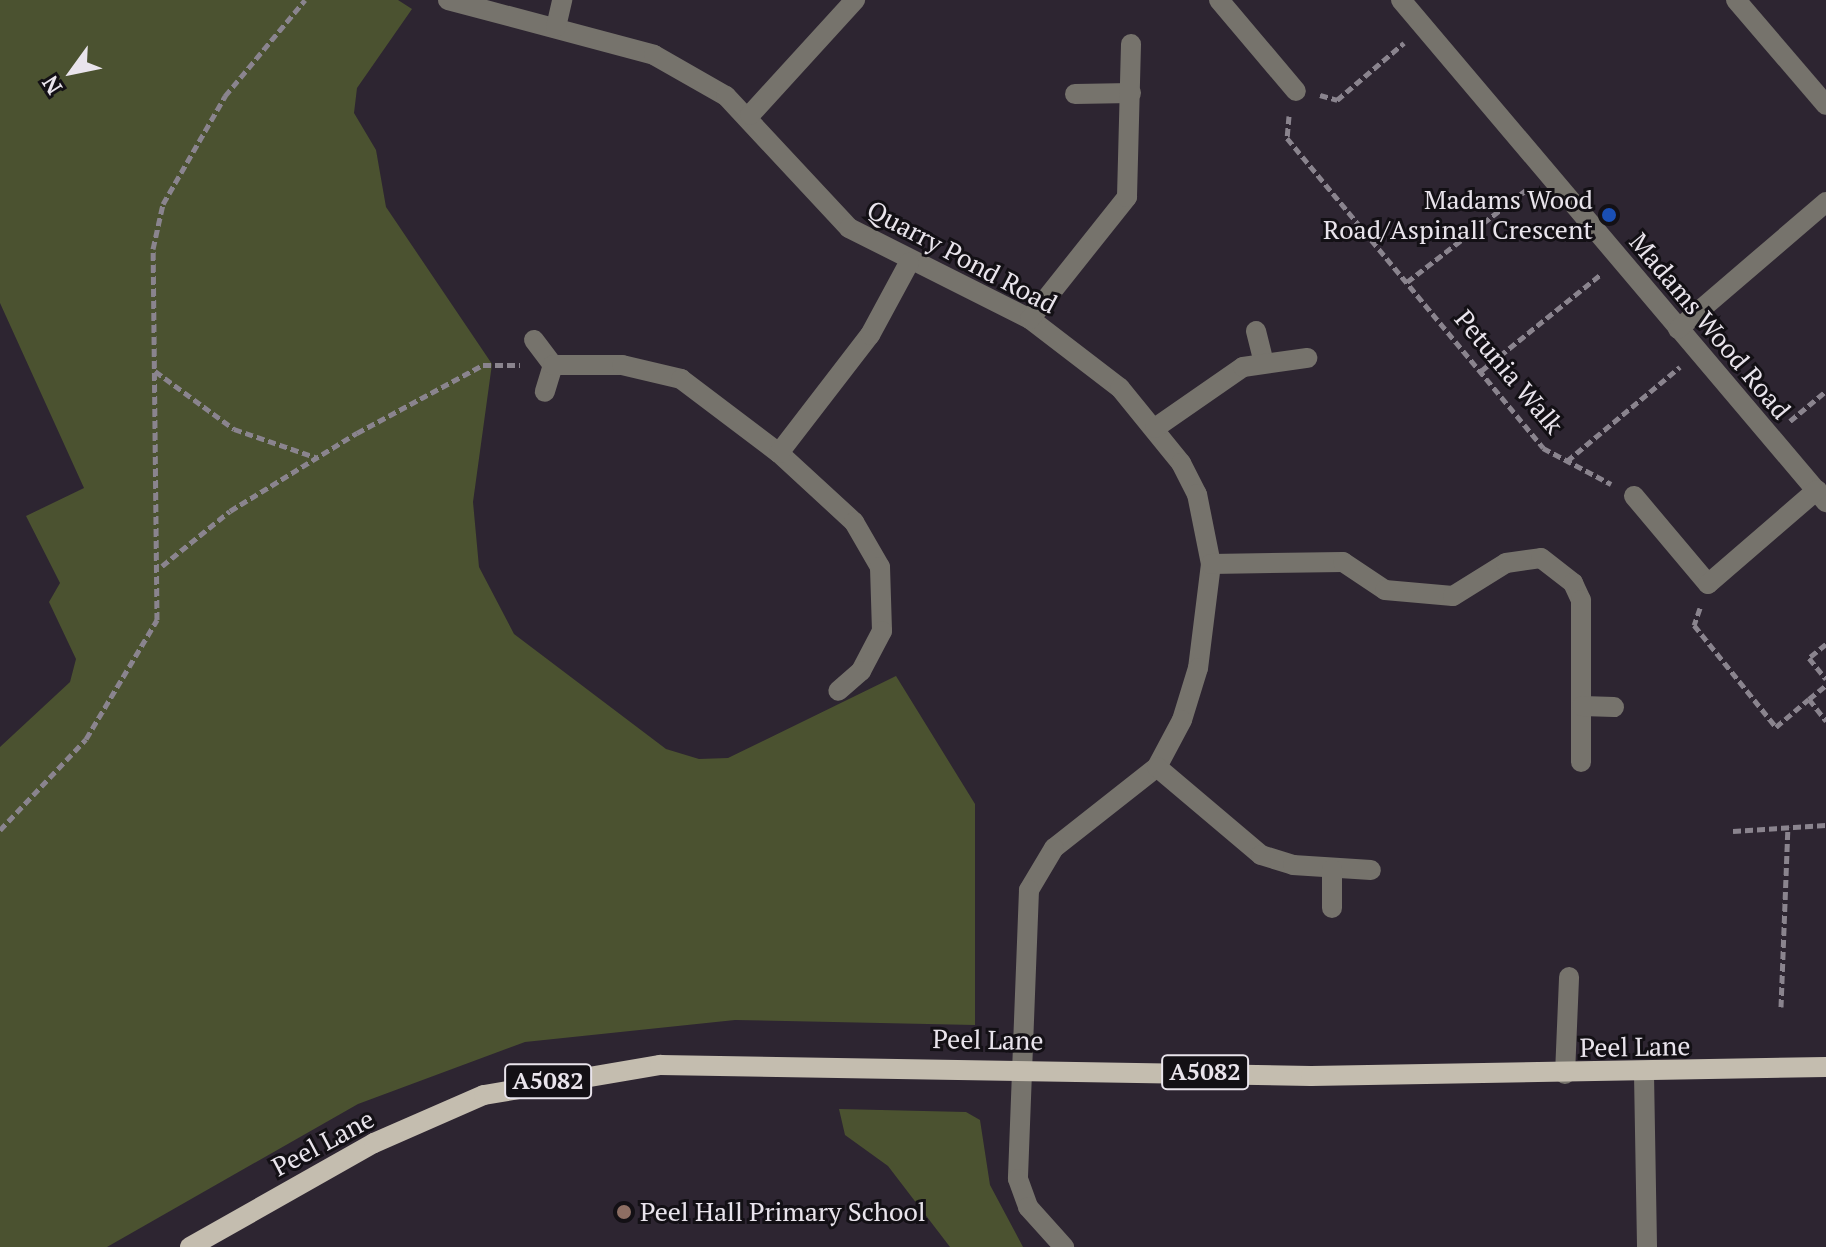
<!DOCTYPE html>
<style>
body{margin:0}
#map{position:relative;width:1826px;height:1247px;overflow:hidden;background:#2d2531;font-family:"PT Serif",serif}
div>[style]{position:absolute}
.green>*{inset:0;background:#4b5230}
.path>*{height:5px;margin-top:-2.5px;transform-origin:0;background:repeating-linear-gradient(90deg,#8a848e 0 8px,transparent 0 12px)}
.minor>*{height:20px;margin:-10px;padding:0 10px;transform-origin:10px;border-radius:10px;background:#76736c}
.major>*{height:20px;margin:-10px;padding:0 10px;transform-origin:10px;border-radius:10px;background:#c4bdaf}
.dots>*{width:22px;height:22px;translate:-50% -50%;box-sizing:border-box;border:4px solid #131015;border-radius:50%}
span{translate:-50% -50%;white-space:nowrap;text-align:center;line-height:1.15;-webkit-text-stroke:6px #131015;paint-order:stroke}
.shield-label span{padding:2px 6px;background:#131015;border:2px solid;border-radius:6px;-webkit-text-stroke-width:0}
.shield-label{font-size:24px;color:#e9e4ec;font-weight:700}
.poi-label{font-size:26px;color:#e9e4ec}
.right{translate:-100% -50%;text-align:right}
.left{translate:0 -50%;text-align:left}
.street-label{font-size:26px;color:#e9e4ec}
.north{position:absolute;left:32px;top:32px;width:80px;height:80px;-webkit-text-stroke:6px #131015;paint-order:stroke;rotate:237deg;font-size:22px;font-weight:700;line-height:32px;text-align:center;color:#e9e4ec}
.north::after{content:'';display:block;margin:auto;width:28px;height:36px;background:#e9e4ec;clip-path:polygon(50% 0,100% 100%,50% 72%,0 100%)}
</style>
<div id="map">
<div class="green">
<i style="clip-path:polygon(0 0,398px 0,412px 9px,357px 88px,354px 113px,376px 150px,386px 207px,492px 364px,473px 502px,479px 567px,514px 634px,666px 749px,699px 759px,728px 758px,896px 676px,975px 804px,975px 1025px,735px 1020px,525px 1042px,358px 1104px,107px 1247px,0 1247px,0 747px,70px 682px,76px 659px,49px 602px,60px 583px,26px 516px,84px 488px,0 303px)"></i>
<i style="clip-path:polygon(839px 1109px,966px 1112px,980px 1120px,990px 1185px,1023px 1247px,950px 1247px,888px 1166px,845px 1135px)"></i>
</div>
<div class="path">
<i style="left:1320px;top:95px;width:18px;rotate:16deg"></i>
<i style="left:1337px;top:100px;width:88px;rotate:-40.4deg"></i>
<i style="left:1289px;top:116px;width:22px;rotate:95deg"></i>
<i style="left:1287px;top:138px;width:402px;rotate:50.4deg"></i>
<i style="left:1543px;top:448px;width:77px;rotate:27.9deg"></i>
<i style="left:1407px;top:282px;width:150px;rotate:-37.7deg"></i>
<i style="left:155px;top:371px;width:98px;rotate:36.3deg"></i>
<i style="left:234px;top:429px;width:86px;rotate:19.1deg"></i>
<i style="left:1481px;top:371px;width:153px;rotate:-38.9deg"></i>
<i style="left:1790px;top:421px;width:47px;rotate:-39.8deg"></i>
<i style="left:1567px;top:461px;width:147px;rotate:-39.8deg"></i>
<i style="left:162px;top:566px;width:87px;rotate:-39deg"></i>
<i style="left:230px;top:511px;width:149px;rotate:-31.6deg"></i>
<i style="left:357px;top:433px;width:143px;rotate:-28.4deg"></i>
<i style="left:483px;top:365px;width:37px"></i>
<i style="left:1700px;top:608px;width:18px;rotate:109deg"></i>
<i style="left:1694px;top:625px;width:131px;rotate:51.2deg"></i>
<i style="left:1776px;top:727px;width:43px;rotate:-40.3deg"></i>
<i style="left:1809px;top:699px;width:28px;rotate:52deg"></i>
<i style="left:1826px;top:644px;width:22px;rotate:141deg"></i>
<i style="left:1809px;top:658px;width:27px;rotate:51deg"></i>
<i style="left:1809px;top:699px;width:22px;rotate:-39deg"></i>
<i style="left:0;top:830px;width:125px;rotate:-46.6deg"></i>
<i style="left:86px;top:739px;width:139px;rotate:-59.2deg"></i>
<i style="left:157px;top:620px;width:371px;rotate:-90.6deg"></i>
<i style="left:153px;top:249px;width:46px;rotate:-77.5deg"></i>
<i style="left:163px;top:204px;width:125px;rotate:-60.1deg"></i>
<i style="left:225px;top:96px;width:125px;rotate:-50.2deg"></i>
<i style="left:1733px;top:831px;width:93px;rotate:-3.7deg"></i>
<i style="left:1781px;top:1007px;width:180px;rotate:-87.8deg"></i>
</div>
<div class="minor">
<i style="left:448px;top:0;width:213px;rotate:14.9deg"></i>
<i style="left:654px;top:55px;width:83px;rotate:29.7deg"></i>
<i style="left:726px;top:96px;width:180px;rotate:47deg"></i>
<i style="left:849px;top:228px;width:203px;rotate:26.7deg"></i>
<i style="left:1030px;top:319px;width:113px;rotate:37.5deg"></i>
<i style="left:1120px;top:388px;width:97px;rotate:50.9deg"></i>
<i style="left:1181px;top:463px;width:35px;rotate:63deg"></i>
<i style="left:1197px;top:494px;width:71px;rotate:78.7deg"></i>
<i style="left:1211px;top:564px;width:105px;rotate:97.1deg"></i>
<i style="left:1198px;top:668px;width:54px;rotate:107.1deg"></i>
<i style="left:1182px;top:720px;width:53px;rotate:118deg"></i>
<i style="left:1157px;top:767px;width:131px;rotate:141.8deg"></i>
<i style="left:1054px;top:848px;width:49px;rotate:120.8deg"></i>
<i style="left:1029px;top:890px;width:289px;rotate:92.2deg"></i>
<i style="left:1018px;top:1179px;width:30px;rotate:70deg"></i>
<i style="left:1028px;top:1207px;width:54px;rotate:48deg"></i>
<i style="left:1219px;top:0;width:119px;rotate:49.8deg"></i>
<i style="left:1401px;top:0;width:658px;rotate:49.75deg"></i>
<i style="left:1736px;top:0;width:138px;rotate:49.4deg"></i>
<i style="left:556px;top:27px;width:28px;rotate:-77deg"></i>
<i style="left:1075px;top:94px;width:56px;rotate:-1deg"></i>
<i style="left:750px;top:115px;width:156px;rotate:-47.6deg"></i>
<i style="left:1030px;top:319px;width:156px;rotate:-51.5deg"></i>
<i style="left:1127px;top:197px;width:153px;rotate:-88.5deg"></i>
<i style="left:1678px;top:329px;width:195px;rotate:-40.6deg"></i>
<i style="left:1256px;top:331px;width:29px;rotate:76deg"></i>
<i style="left:534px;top:340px;width:31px;rotate:53deg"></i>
<i style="left:553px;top:365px;width:28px;rotate:107deg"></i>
<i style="left:553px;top:365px;width:69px"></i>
<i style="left:622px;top:365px;width:61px;rotate:13.3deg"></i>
<i style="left:681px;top:379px;width:123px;rotate:37.1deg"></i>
<i style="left:779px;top:453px;width:102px;rotate:42.6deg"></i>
<i style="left:854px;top:522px;width:52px;rotate:60deg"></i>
<i style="left:880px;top:567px;width:64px;rotate:88.2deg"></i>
<i style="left:882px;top:631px;width:45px;rotate:117.7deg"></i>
<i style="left:861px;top:671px;width:30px;rotate:139deg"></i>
<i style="left:1155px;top:428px;width:107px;rotate:-34.7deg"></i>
<i style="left:1243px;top:367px;width:65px;rotate:-8deg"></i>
<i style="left:779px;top:453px;width:149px;rotate:-52.4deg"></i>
<i style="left:870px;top:335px;width:82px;rotate:-61.6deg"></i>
<i style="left:1634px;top:496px;width:115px;rotate:49.9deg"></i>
<i style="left:1708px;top:584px;width:144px;rotate:-40.8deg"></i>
<i style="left:1211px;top:564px;width:132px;rotate:-0.9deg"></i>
<i style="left:1343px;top:562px;width:50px;rotate:33.7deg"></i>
<i style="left:1385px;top:590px;width:68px;rotate:5deg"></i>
<i style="left:1453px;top:596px;width:62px;rotate:-31.9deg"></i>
<i style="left:1506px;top:563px;width:35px;rotate:-8deg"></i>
<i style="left:1541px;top:558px;width:41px;rotate:38deg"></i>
<i style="left:1573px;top:583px;width:19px;rotate:65deg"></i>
<i style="left:1581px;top:600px;width:162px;rotate:90deg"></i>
<i style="left:1582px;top:706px;width:32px;rotate:2deg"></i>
<i style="left:1157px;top:767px;width:136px;rotate:40.2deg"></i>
<i style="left:1261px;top:855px;width:34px;rotate:17deg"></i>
<i style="left:1293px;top:865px;width:78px;rotate:3.7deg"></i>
<i style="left:1332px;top:908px;width:39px;rotate:-90deg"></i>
<i style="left:1565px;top:1074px;width:97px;rotate:-87.6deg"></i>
<i style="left:1644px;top:1074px;width:173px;rotate:89deg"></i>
</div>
<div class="major">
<i style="left:190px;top:1247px;width:211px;rotate:-29.5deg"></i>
<i style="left:374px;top:1143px;width:120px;rotate:-23.6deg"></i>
<i style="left:484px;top:1095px;width:179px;rotate:-9.7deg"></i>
<i style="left:660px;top:1065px;width:651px;rotate:0.97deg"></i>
<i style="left:1311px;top:1076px;width:515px;rotate:-1deg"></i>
</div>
<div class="dots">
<i style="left:1609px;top:215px;background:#1a4fb4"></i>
<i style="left:624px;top:1212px;background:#8d6e63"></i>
</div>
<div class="shield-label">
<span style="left:1205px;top:1072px">A5082</span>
<span style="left:548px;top:1081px">A5082</span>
</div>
<div class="poi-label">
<span class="right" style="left:1593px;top:215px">Madams Wood<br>Road/Aspinall Crescent</span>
<span class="left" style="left:640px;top:1212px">Peel Hall Primary School</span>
</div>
<div class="street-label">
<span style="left:962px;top:257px;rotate:28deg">Quarry Pond Road</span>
<span style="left:1710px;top:326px;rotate:50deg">Madams Wood Road</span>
<span style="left:1509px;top:372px;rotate:50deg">Petunia Walk</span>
<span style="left:988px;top:1040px;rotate:1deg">Peel Lane</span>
<span style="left:1635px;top:1047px;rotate:-1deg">Peel Lane</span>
<span style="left:323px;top:1143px;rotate:-28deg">Peel Lane</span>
</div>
<div class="north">N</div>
</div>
